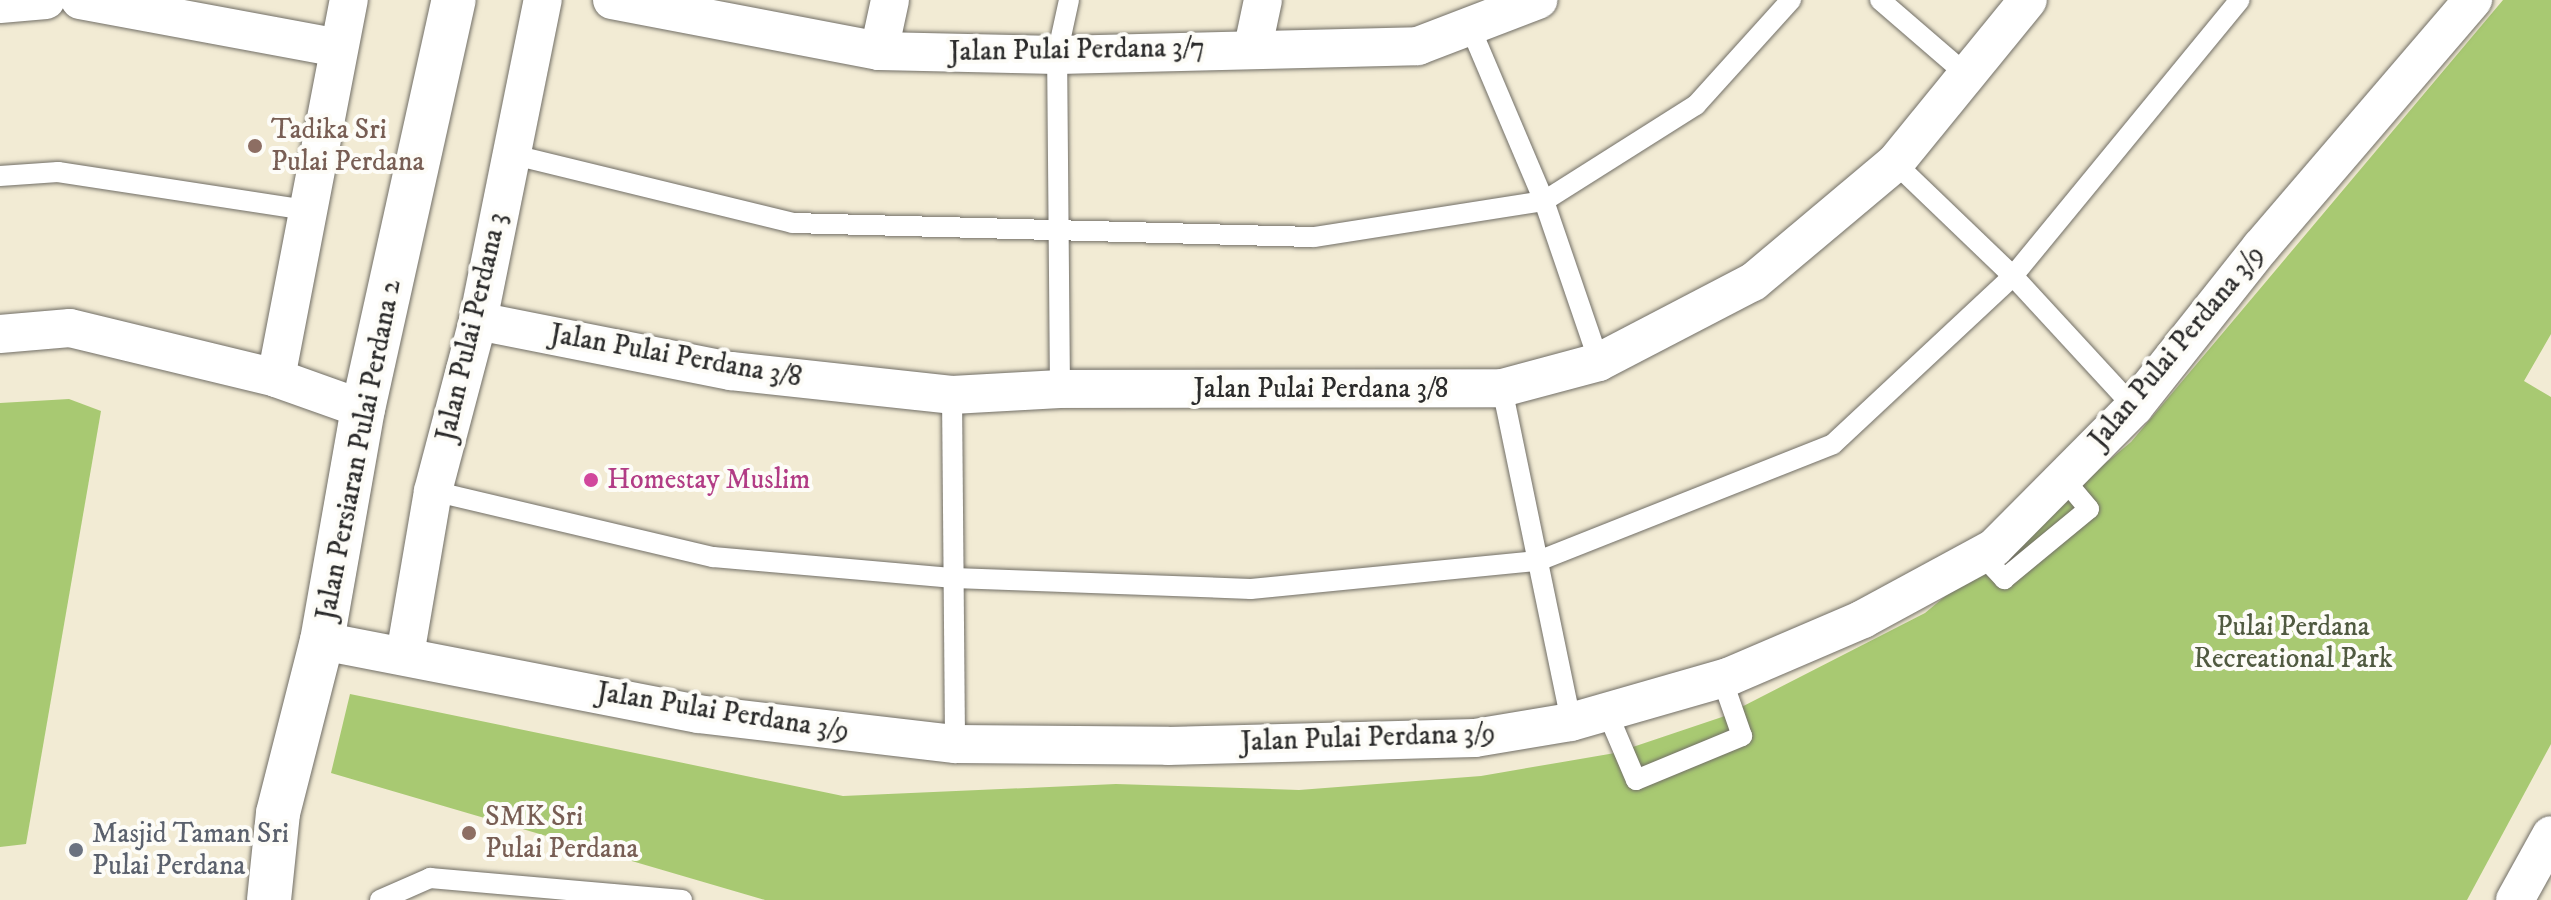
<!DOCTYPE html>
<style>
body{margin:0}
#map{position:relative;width:2551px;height:900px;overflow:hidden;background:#f2ebd4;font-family:"IM FELL DW Pica",serif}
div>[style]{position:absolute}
.green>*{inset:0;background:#a8c972}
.roads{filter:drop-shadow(0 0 2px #716e66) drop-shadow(0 0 2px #716e66)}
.service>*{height:20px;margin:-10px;padding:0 10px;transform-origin:10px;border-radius:10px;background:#fff}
.minor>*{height:38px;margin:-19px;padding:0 19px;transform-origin:19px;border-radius:19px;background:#fff}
.tertiary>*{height:44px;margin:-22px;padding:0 22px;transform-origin:22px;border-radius:22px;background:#fff}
.dots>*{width:22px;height:22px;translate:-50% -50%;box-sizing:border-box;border:4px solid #fdfcf7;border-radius:50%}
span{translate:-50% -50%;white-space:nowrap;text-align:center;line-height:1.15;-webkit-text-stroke:8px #fdfcf7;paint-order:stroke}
.street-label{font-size:28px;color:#2b2b2b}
.education-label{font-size:28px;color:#785e54}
.left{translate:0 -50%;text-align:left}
.hotel-label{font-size:28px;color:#b23c85}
.park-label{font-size:28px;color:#505a40}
.worship-label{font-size:28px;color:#5b616d}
</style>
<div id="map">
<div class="green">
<i style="clip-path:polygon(2503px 0,2551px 0,2551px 334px,2524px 381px,2551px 397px,2551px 744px,2467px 900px,765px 900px,331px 773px,350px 694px,843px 796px,1116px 784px,1299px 790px,1481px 776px,1615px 753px,1722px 717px,1925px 613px,2131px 442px)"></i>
<i style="clip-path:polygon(69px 399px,101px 411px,26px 844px,0 847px,0 403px)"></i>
</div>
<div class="roads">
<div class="service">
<i style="left:1880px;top:0;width:115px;rotate:40.8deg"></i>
<i style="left:1471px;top:29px;width:187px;rotate:67deg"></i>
<i style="left:1544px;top:201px;width:170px;rotate:71.1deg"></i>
<i style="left:510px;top:154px;width:290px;rotate:13.7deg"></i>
<i style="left:792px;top:223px;width:522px;rotate:1.54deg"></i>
<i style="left:1314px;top:237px;width:233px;rotate:-8.9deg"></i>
<i style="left:1544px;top:201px;width:180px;rotate:-32.3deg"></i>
<i style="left:1696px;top:105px;width:142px;rotate:-47.9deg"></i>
<i style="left:1895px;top:163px;width:163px;rotate:43.8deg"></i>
<i style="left:2013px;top:276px;width:178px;rotate:47.3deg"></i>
<i style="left:0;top:176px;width:58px;rotate:-3.9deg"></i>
<i style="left:58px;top:172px;width:252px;rotate:8.7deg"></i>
<i style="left:1502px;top:388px;width:341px;rotate:78.3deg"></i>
<i style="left:1060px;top:389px;width:334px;rotate:-90.5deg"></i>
<i style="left:1057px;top:55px;width:56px;rotate:-77.7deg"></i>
<i style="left:952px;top:395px;width:349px;rotate:89.5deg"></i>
<i style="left:433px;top:491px;width:288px;rotate:13.3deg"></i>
<i style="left:713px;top:557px;width:242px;rotate:5deg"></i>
<i style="left:954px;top:578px;width:297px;rotate:2.1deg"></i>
<i style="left:1251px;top:589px;width:288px;rotate:-5.6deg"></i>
<i style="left:1538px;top:561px;width:317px;rotate:-21.6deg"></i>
<i style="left:1833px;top:444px;width:246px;rotate:-43deg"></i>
<i style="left:2013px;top:276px;width:357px;rotate:-50.6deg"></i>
<i style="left:1982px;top:555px;width:33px;rotate:47deg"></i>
<i style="left:2004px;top:579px;width:110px;rotate:-39.5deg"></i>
<i style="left:2089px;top:509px;width:40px;rotate:-130deg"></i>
<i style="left:1607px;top:712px;width:74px;rotate:66.9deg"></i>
<i style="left:1636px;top:780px;width:115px;rotate:-22.5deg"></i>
<i style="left:1742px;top:736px;width:60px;rotate:-109.3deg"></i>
<i style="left:380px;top:900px;width:55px;rotate:-23.7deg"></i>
<i style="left:430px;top:878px;width:253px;rotate:5deg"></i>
</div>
<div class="minor">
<i style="left:80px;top:0;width:262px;rotate:10.5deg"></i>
<i style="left:612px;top:0;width:272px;rotate:10.8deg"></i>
<i style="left:879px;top:51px;width:178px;rotate:1.3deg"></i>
<i style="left:1057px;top:55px;width:361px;rotate:-1.4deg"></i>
<i style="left:1418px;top:46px;width:129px;rotate:-21deg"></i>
<i style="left:0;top:4px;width:46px;rotate:-5deg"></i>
<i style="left:1253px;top:47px;width:48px;rotate:-78deg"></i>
<i style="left:879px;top:51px;width:52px;rotate:-77.8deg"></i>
<i style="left:478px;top:321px;width:258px;rotate:11.2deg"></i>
<i style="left:731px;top:371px;width:222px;rotate:6.2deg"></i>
<i style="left:952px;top:395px;width:108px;rotate:-3.2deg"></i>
<i style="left:1060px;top:389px;width:442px;rotate:-0.1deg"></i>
<i style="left:1502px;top:388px;width:100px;rotate:-15deg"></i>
<i style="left:1599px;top:362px;width:174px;rotate:-27.5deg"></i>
<i style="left:1753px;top:282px;width:185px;rotate:-40deg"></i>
<i style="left:1895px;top:163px;width:210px;rotate:-50.8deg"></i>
<i style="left:0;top:334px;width:70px;rotate:-4.9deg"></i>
<i style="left:70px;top:328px;width:212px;rotate:13.6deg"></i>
<i style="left:276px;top:378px;width:92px;rotate:19.6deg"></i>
<i style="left:276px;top:378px;width:385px;rotate:-79.1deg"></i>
<i style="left:322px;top:641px;width:383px;rotate:11deg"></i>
<i style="left:698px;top:714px;width:259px;rotate:6.7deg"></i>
<i style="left:955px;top:744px;width:213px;rotate:0.5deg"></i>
<i style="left:1168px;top:746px;width:307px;rotate:-1.5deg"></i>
<i style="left:1475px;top:738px;width:97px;rotate:-9.5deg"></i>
<i style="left:1571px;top:722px;width:163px;rotate:-16deg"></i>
<i style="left:1728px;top:677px;width:147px;rotate:-23.2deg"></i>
<i style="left:1863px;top:619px;width:149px;rotate:-28.5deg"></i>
<i style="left:1994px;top:548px;width:199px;rotate:-45.2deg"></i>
<i style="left:2134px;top:407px;width:204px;rotate:-51.6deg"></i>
<i style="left:2261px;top:247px;width:326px;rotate:-49.4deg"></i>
<i style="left:405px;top:655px;width:166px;rotate:-80.3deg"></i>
<i style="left:433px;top:491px;width:176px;rotate:-75.2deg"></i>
<i style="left:478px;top:321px;width:328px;rotate:-78.6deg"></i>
<i style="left:2515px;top:900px;width:74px;rotate:-61deg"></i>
</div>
<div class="tertiary">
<i style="left:269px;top:900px;width:87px;rotate:-84.1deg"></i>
<i style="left:278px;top:813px;width:178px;rotate:-75.7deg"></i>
<i style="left:322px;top:641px;width:236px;rotate:-80deg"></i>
<i style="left:363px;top:409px;width:419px;rotate:-77.5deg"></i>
</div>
</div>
<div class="dots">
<i style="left:255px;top:146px;background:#8d6e63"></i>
<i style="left:591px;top:480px;background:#d1479c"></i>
<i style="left:469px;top:833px;background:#8d6e63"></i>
<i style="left:76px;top:850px;background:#6b7280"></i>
</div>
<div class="street-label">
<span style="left:1077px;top:50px;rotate:-1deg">Jalan Pulai Perdana 3/7</span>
<span style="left:472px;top:327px;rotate:-77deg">Jalan Pulai Perdana 3</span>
<span style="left:2177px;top:347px;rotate:-50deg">Jalan Pulai Perdana 3/9</span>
<span style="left:676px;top:356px;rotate:10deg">Jalan Pulai Perdana 3/8</span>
<span style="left:1321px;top:389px">Jalan Pulai Perdana 3/8</span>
<span style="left:359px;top:450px;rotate:-79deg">Jalan Persiaran Pulai Perdana 2</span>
<span style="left:723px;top:712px;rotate:9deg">Jalan Pulai Perdana 3/9</span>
<span style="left:1368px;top:738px;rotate:-2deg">Jalan Pulai Perdana 3/9</span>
</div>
<div class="education-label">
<span class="left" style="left:271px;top:146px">Tadika Sri<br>Pulai Perdana</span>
<span class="left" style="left:485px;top:833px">SMK Sri<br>Pulai Perdana</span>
</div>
<div class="hotel-label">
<span class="left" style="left:607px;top:480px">Homestay Muslim</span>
</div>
<div class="park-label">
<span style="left:2293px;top:643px">Pulai Perdana<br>Recreational Park</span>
</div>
<div class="worship-label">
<span class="left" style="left:92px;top:850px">Masjid Taman Sri<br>Pulai Perdana</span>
</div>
</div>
